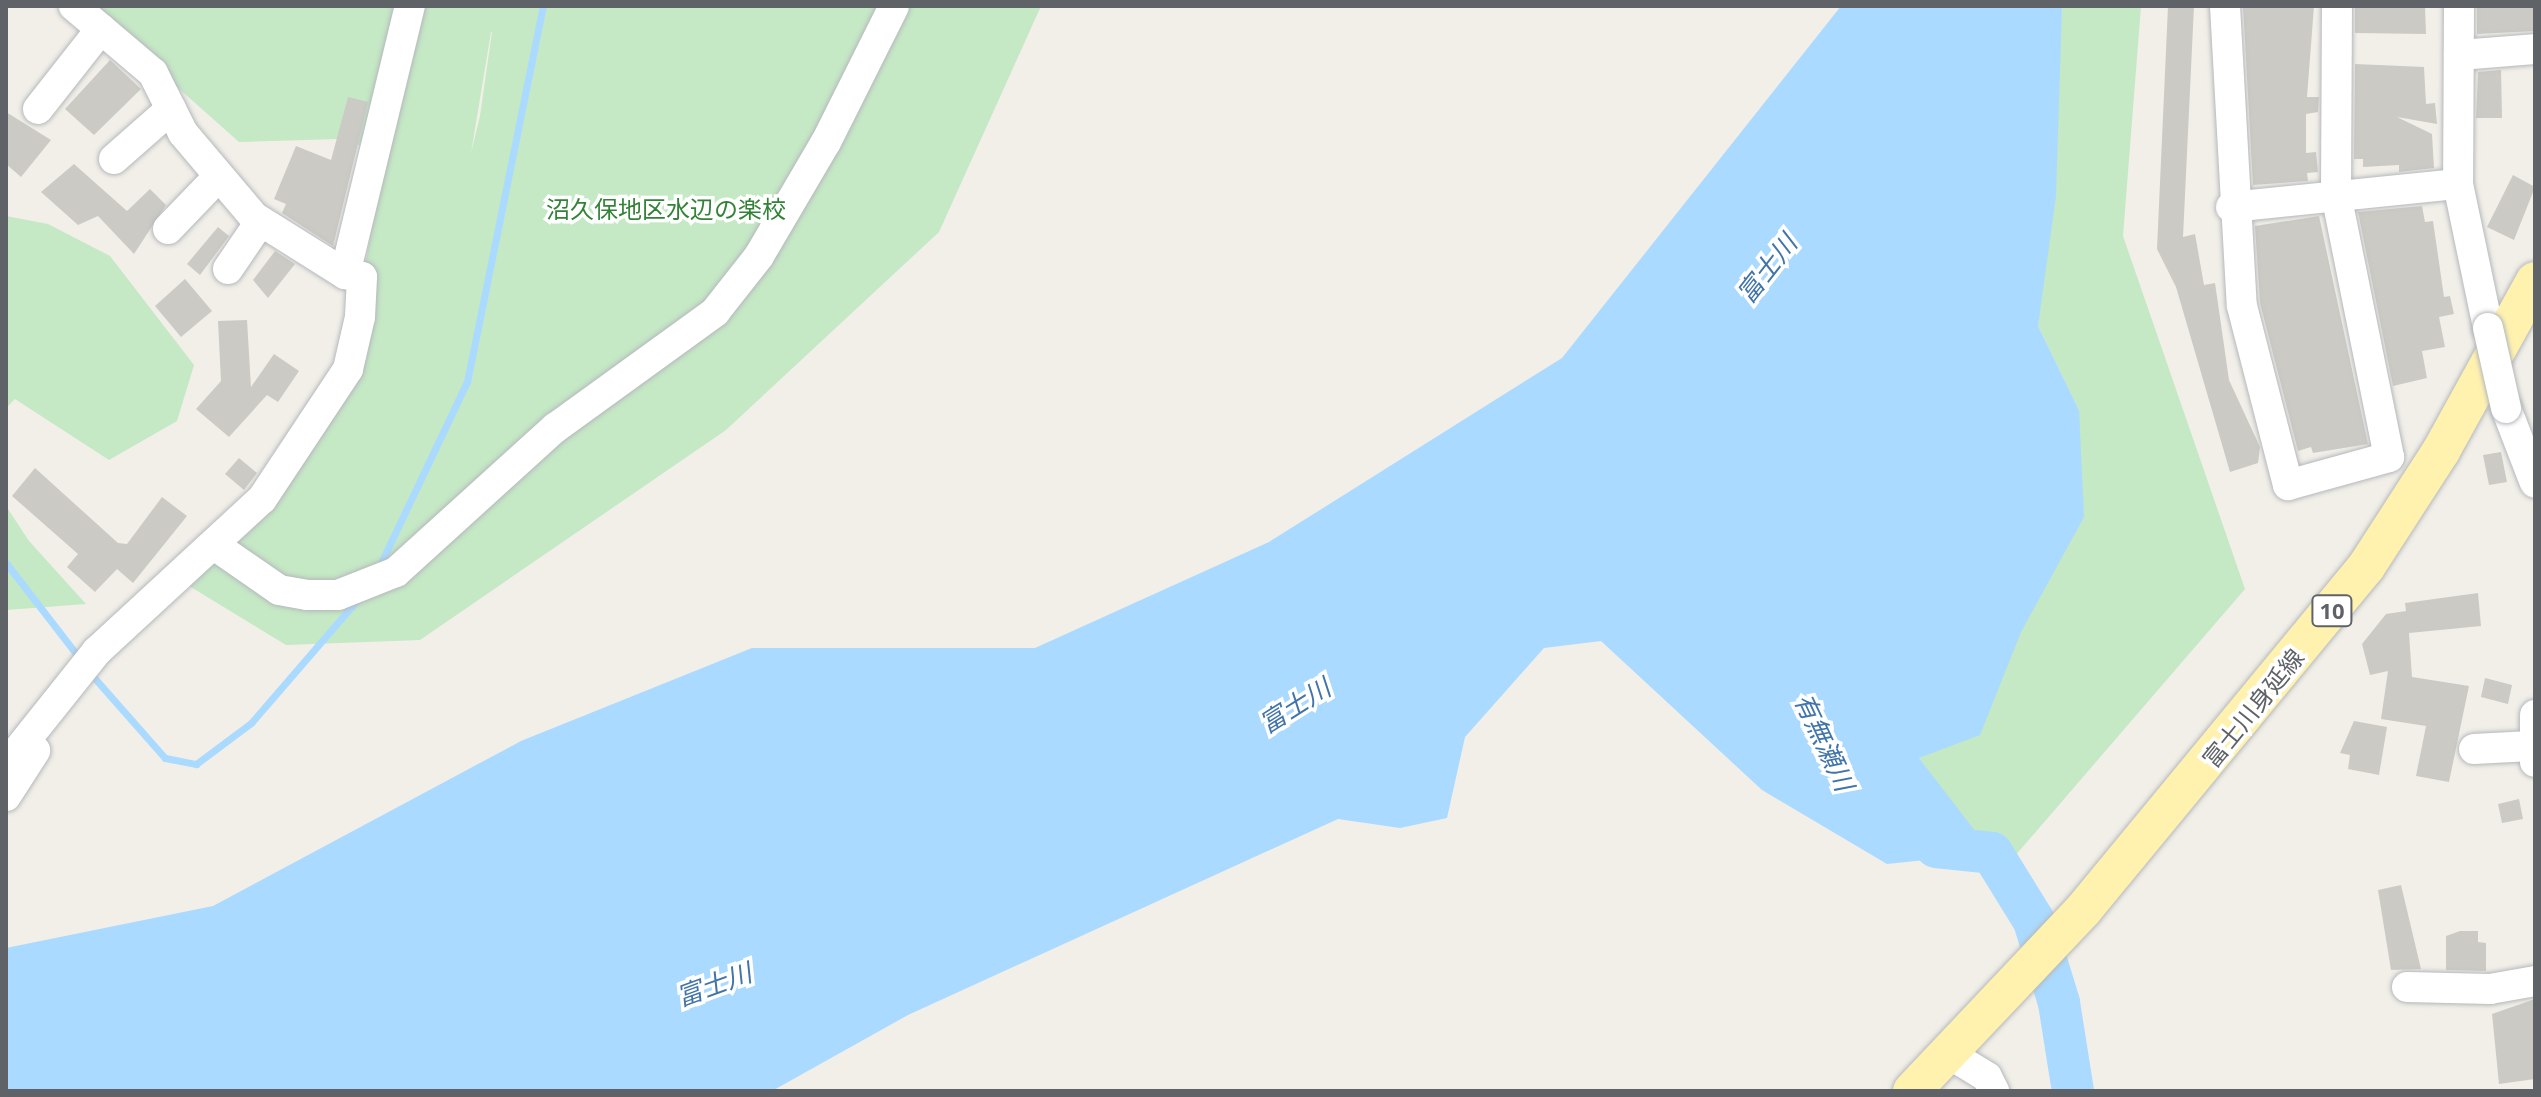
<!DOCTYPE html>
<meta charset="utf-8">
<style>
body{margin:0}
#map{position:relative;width:2541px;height:1097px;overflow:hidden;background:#f1efe8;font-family:"Noto Sans","Noto Sans JP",sans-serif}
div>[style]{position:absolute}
.green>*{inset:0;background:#c5e8c5}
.water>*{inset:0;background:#aadaff}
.stream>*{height:7px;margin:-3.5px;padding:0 3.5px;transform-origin:3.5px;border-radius:3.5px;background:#aadaff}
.river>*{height:42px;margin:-21px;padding:0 21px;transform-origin:21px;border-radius:21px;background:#aadaff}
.building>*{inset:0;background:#cccac5}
.roads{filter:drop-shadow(0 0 2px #b5b8bc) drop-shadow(0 0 2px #b5b8bc)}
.minor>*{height:30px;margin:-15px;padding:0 15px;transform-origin:15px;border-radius:15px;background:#fff}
.major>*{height:38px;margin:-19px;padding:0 19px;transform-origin:19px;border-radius:19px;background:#fff2af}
.bridges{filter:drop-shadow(0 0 2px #b5b8bc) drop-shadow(0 0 2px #b5b8bc)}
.minor-bridge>*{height:30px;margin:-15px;padding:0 15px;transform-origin:15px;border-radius:15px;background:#fff}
span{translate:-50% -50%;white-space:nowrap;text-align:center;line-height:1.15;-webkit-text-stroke:7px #fff;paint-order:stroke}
.shield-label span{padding:2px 6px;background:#fff;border:2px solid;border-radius:6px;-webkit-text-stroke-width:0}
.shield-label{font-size:22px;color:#5f6368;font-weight:700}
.park-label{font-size:24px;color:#348238}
.street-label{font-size:24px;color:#5f6368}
.water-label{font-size:26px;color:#4174aa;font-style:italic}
.frame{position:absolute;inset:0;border:8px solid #5f6368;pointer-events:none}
</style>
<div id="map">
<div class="green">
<i style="clip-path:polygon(evenodd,86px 6px,1041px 6px,939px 232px,726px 430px,420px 640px,286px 645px,186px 584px,348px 369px,384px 152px,337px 139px,239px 142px,86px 6px,492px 32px,480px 116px,471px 153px,491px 32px,492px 32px)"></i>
<i style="clip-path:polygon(2062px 6px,2141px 6px,2123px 236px,2245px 589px,2002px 871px,1919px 758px,2079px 410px,2038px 326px)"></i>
<i style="clip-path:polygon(6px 216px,48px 224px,110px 256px,194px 365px,177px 421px,109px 460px,15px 399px,6px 408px)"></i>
<i style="clip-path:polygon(6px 506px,29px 541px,86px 604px,6px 610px)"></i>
</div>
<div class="water">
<i style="clip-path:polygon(1841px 6px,2062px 6px,2056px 196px,2038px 326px,2079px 410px,2084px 517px,2021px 632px,1980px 735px,1919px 758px,1992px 853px,1887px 864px,1762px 790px,1601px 641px,1544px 648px,1465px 737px,1447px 818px,1400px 828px,1338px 819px,908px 1015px,772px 1091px,6px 1091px,6px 948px,213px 906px,521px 741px,752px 648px,1035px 648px,1269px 542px,1562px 358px)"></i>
</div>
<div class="stream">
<i style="left:6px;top:563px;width:123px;rotate:52.3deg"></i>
<i style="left:379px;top:567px;width:205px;rotate:-64.6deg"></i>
<i style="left:467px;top:382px;width:384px;rotate:-78.6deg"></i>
<i style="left:90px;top:673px;width:113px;rotate:48.6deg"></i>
<i style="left:165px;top:758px;width:32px;rotate:11deg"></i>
<i style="left:196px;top:764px;width:69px;rotate:-36.7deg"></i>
<i style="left:251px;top:723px;width:162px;rotate:-49.2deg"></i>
</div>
<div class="river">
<i style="left:1936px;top:847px;width:56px;rotate:6.1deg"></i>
<i style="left:1992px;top:853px;width:80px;rotate:58.3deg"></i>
<i style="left:2034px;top:921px;width:86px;rotate:73deg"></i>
<i style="left:2059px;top:1003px;width:89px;rotate:81deg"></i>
</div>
<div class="building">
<i style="clip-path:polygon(2168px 6px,2194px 6px,2183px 237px,2195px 234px,2204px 285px,2215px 283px,2229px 380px,2260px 447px,2258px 463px,2230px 472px,2176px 287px,2157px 249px)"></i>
<i style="clip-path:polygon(2243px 6px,2314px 6px,2307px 97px,2319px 97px,2318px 112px,2306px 114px,2306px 153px,2316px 152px,2318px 172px,2307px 173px,2308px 181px,2253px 185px)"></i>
<i style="clip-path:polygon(2355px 6px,2425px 6px,2426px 34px,2355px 33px)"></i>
<i style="clip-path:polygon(2477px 6px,2535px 6px,2535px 31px,2477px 34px)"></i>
<i style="clip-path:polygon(110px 60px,141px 89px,94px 135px,65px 109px)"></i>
<i style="clip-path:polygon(2355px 64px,2424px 67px,2426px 104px,2435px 103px,2437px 124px,2397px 117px,2432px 134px,2434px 168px,2399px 172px,2399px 165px,2363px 167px,2363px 159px,2354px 159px)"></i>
<i style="clip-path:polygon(2501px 70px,2502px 118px,2476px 118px,2478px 72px)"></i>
<i style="clip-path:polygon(348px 97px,368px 102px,333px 246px,282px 213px,286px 204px,274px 199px,296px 146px,331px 160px)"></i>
<i style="clip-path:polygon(6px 112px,51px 140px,21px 177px,6px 164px)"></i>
<i style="clip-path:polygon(74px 164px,127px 211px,150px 189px,166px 205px,134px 254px,98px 216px,78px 225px,41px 192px)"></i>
<i style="clip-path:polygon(2513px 175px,2535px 187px,2514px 240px,2487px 227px)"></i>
<i style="clip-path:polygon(2422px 206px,2425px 222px,2433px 221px,2444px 297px,2450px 296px,2454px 314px,2439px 317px,2445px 347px,2422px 351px,2427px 378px,2393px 386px,2358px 212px)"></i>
<i style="clip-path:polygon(2319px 216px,2368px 444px,2313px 453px,2311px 447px,2298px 451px,2260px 303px,2255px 226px)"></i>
<i style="clip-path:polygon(218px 227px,229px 236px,200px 275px,187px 264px)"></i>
<i style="clip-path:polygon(275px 251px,295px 264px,268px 298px,253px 280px)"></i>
<i style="clip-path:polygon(185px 279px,212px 311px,181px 337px,155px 306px)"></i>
<i style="clip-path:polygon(247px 320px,251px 387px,274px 354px,299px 371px,278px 402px,267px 395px,229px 437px,196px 409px,221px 381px,218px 321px)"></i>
<i style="clip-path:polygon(2501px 452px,2507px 482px,2489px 485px,2483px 455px)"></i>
<i style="clip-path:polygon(239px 458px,257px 473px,244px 490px,225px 474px)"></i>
<i style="clip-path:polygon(35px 468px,118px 543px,127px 544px,162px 497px,187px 516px,133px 583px,117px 569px,95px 592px,67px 567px,78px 554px,12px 496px)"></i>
<i style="clip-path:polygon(2478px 593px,2481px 626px,2409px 633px,2412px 677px,2469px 686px,2449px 782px,2416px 776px,2426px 726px,2381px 719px,2388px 671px,2370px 675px,2362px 644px,2386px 614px,2406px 611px,2405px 603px)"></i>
<i style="clip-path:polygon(2485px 678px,2512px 685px,2508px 704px,2481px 697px)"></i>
<i style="clip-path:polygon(2354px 721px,2387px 727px,2379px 775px,2348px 769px,2350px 755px,2340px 753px)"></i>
<i style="clip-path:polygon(2519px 799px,2523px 819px,2502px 823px,2498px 804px)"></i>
<i style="clip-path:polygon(2401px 885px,2421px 969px,2391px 970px,2378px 890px)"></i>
<i style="clip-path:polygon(2460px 931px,2478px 931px,2478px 942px,2486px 943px,2486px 971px,2446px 970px,2446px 936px)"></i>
<i style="clip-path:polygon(2535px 999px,2535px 1079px,2499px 1084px,2492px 1014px)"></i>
</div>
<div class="roads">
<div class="minor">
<i style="left:2225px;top:6px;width:300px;rotate:86.8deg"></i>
<i style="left:2242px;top:306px;width:185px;rotate:75.6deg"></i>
<i style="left:2288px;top:485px;width:105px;rotate:-15.5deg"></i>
<i style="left:2389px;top:457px;width:269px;rotate:-101.4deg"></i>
<i style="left:2336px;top:193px;width:187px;rotate:-89.7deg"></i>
<i style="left:2459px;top:6px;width:178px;rotate:90.3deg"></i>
<i style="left:2458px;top:184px;width:147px;rotate:78.2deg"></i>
<i style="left:2459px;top:55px;width:76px;rotate:-4.5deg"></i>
<i style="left:38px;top:109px;width:102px;rotate:-51.8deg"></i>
<i style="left:114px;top:159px;width:76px;rotate:-41.3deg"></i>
<i style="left:2231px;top:207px;width:228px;rotate:-5.8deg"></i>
<i style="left:168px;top:229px;width:71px;rotate:-46.1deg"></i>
<i style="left:228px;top:269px;width:57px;rotate:-55.8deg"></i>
<i style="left:345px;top:274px;width:276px;rotate:-76.4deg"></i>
<i style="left:2506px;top:408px;width:80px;rotate:68.9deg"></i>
<i style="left:217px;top:547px;width:75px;rotate:34.7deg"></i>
<i style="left:279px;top:590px;width:28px;rotate:10deg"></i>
<i style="left:307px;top:595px;width:31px"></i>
<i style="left:338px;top:595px;width:62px;rotate:-21.6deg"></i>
<i style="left:396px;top:572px;width:215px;rotate:-42.2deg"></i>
<i style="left:555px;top:428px;width:198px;rotate:-35.9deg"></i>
<i style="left:715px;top:312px;width:71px;rotate:-51.8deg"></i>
<i style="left:759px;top:256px;width:132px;rotate:-59.6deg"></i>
<i style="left:826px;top:142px;width:152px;rotate:-63.4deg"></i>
<i style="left:2474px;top:749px;width:57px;rotate:-3deg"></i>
<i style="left:2535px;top:762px;width:47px;rotate:-90deg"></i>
<i style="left:6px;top:765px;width:146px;rotate:-51.4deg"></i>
<i style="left:97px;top:651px;width:224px;rotate:-42.7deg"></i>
<i style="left:262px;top:499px;width:156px;rotate:-56.5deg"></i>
<i style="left:348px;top:369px;width:53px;rotate:-77deg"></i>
<i style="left:360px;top:317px;width:40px;rotate:-87.1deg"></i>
<i style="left:362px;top:277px;width:17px;rotate:-170deg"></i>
<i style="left:345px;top:274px;width:107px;rotate:-147.9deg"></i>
<i style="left:254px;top:217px;width:110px;rotate:-130.2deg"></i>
<i style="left:183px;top:133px;width:67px;rotate:-116.6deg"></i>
<i style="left:153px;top:73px;width:104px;rotate:-139.7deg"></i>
<i style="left:6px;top:796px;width:54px;rotate:-57.2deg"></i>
<i style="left:2407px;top:987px;width:83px;rotate:1.4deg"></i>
<i style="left:2490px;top:989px;width:46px;rotate:-10.1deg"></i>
<i style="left:1951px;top:1055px;width:42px;rotate:31.4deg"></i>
<i style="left:1987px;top:1077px;width:16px;rotate:63deg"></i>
</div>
<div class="major">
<i style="left:1912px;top:1091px;width:250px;rotate:-46.6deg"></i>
<i style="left:2084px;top:909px;width:443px;rotate:-50.5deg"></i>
<i style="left:2366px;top:567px;width:138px;rotate:-57.1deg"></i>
<i style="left:2441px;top:451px;width:194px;rotate:-61.1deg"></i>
</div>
</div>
<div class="bridges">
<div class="minor-bridge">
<i style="left:2488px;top:328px;width:82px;rotate:77.3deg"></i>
</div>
</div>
<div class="shield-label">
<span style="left:2332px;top:611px">10</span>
</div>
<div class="park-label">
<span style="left:666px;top:209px">沼久保地区水辺の楽校</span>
</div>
<div class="street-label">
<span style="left:2253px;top:708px;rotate:-51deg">富士川身延線</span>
</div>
<div class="water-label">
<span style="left:1767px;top:269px;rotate:-52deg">富士川</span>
<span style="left:1295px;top:706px;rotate:-32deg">富士川</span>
<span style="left:1824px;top:742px;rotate:65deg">有無瀬川</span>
<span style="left:714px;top:985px;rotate:-20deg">富士川</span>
</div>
<div class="frame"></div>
</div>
